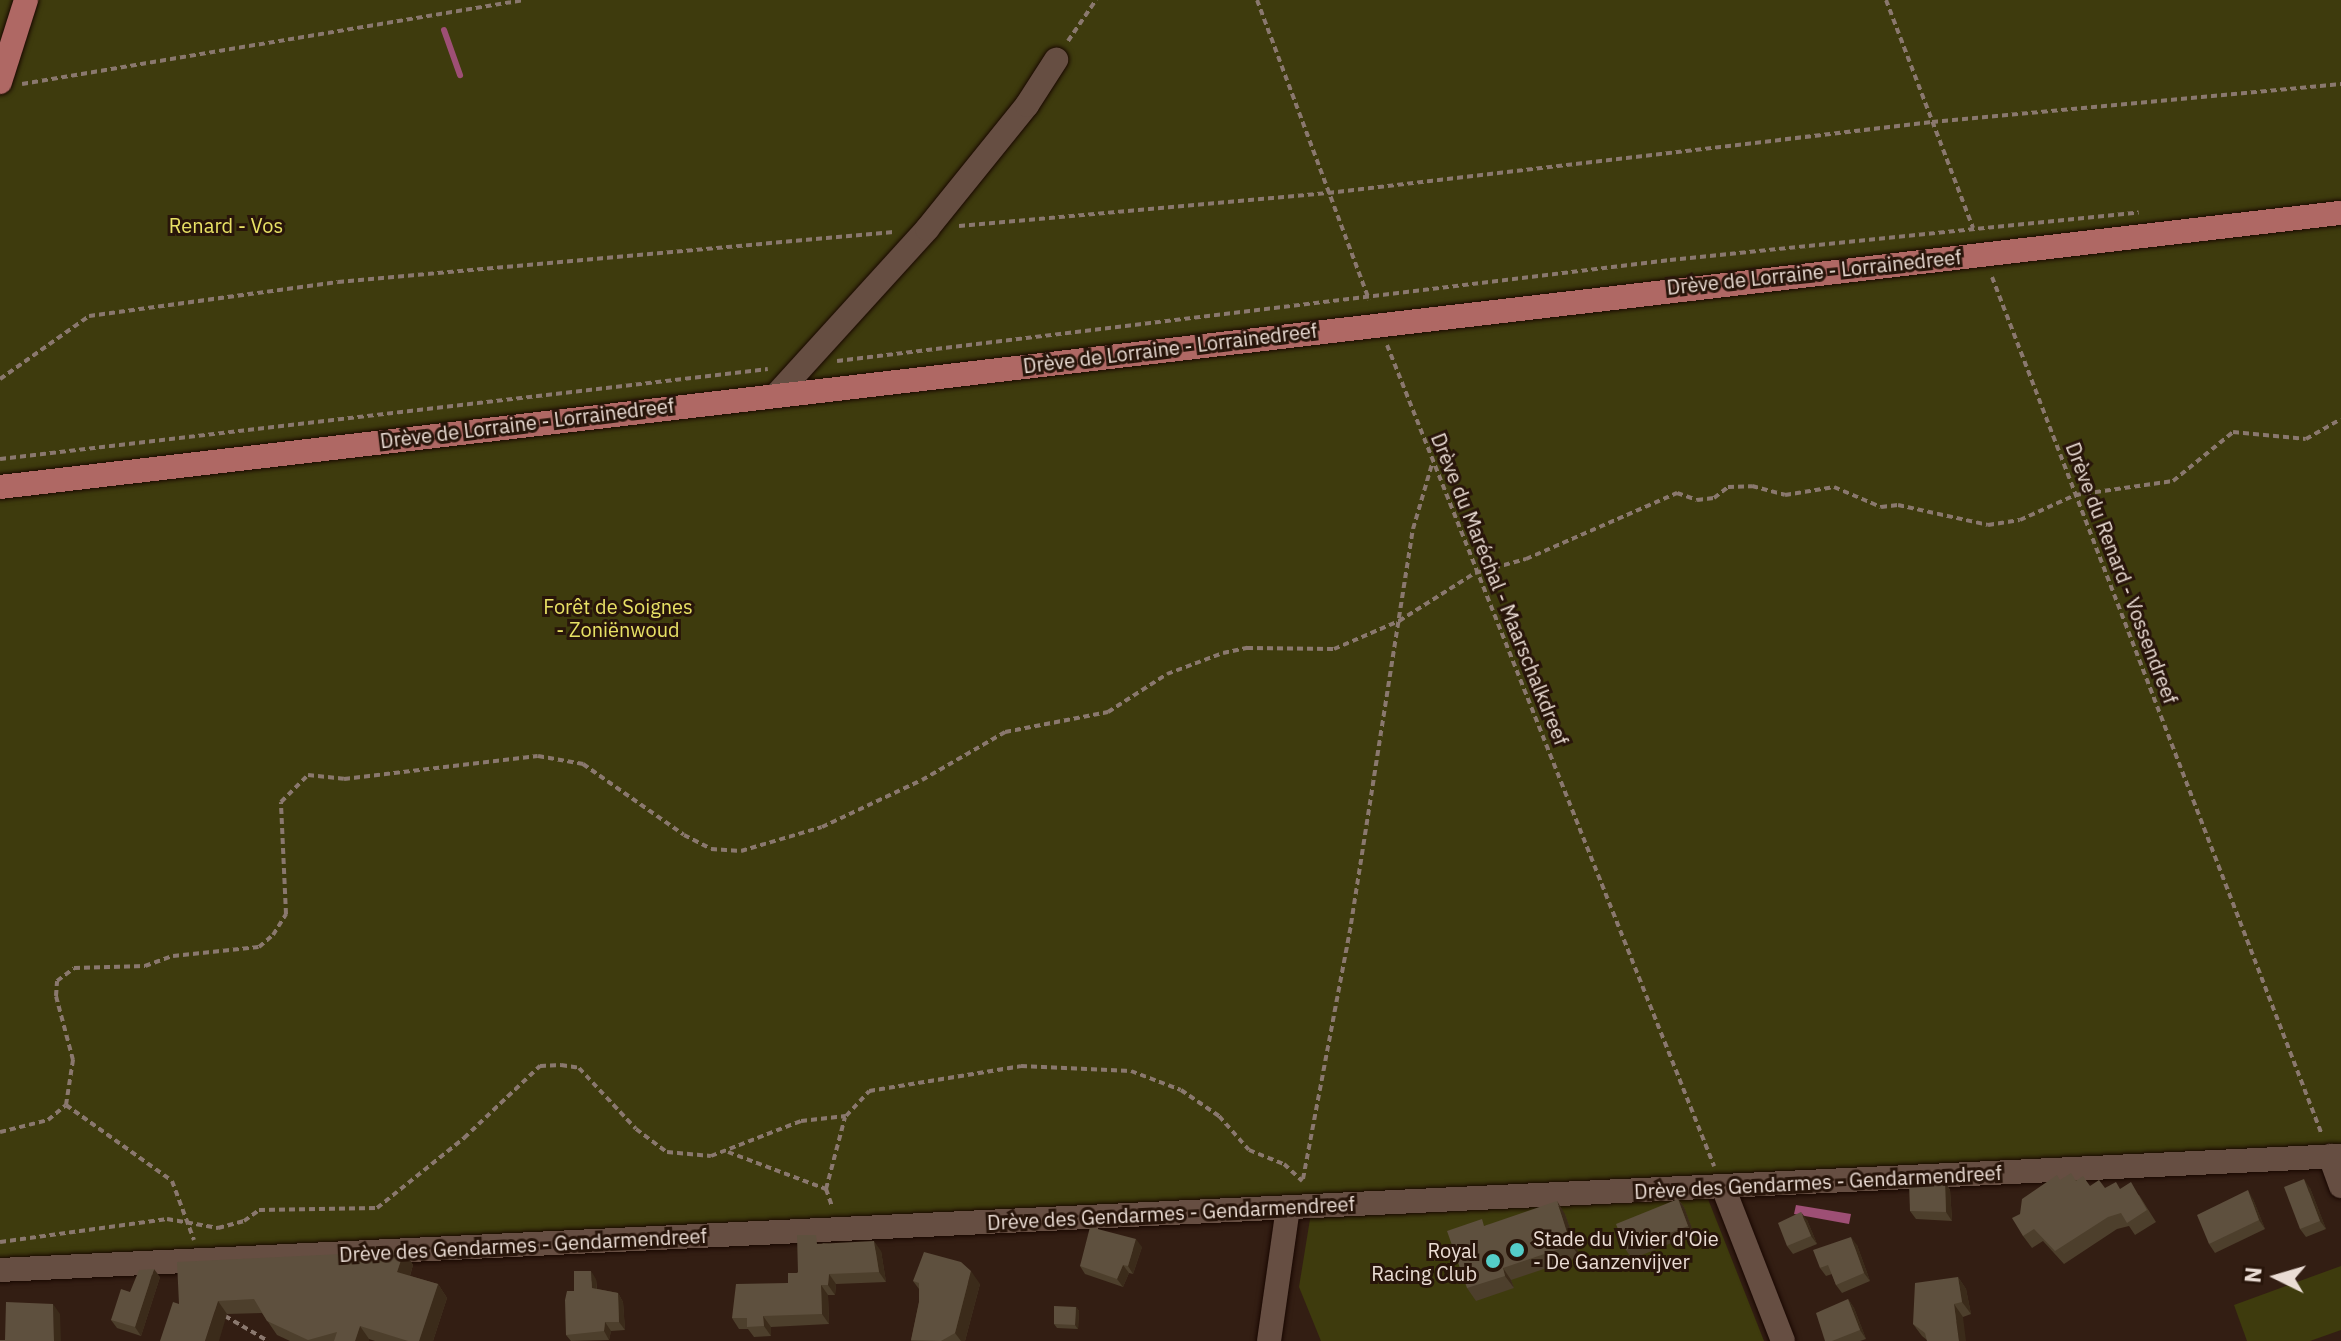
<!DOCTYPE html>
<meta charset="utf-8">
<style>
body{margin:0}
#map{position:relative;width:2341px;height:1341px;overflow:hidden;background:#331e13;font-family:"IBM Plex Sans",sans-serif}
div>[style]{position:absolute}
.green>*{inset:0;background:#3e3b0d}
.water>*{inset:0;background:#9e4f75}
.stream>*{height:6px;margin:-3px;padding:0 3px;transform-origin:3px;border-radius:3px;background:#9e4f75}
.path>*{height:4px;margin-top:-2px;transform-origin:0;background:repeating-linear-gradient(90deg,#8a786e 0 6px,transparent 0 10px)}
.roads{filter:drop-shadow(0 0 2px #190701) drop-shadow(0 0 2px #190701)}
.minor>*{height:24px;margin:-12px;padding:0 12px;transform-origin:12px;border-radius:12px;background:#664e42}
.major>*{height:24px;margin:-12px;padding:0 12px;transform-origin:12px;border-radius:12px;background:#af6864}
.wall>*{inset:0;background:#4d3f2c}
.shaded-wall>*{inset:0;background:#3b2b1a}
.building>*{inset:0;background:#5e503e}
.dots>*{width:22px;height:22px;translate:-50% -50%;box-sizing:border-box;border:4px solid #28150a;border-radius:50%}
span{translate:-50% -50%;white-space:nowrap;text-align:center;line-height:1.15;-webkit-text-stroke:6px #28150a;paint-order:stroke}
.park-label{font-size:20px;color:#e8e165}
.street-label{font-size:20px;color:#eadcd4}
.poi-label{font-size:20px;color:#eadcd4}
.left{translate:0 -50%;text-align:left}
.right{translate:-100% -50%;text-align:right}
.north{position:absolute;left:2237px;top:1237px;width:80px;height:80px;-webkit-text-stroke:6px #28150a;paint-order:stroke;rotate:275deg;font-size:22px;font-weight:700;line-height:32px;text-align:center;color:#eadcd4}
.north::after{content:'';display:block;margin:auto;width:28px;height:36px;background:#eadcd4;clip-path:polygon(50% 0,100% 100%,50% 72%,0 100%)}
</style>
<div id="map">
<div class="green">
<i style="clip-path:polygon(0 0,2341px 0,2341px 1151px,0 1266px)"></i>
<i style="clip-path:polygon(1706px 1194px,1764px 1341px,1321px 1341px,1299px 1287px,1311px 1213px)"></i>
<i style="clip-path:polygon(2341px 1266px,2341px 1330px,2310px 1341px,2247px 1341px,2234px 1305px)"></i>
</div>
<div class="water">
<i style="clip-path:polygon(1796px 1205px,1851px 1214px,1849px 1224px,1794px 1214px)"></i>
</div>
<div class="stream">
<i style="left:444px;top:30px;width:48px;rotate:70.4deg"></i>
</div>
<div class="path">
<i style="left:1257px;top:0;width:320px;rotate:69.5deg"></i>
<i style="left:1886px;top:0;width:244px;rotate:69.1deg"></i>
<i style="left:1068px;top:41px;width:50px;rotate:-55.7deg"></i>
<i style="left:22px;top:84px;width:509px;rotate:-9.5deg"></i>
<i style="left:959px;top:226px;width:370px;rotate:-5.1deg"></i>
<i style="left:1328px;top:193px;width:608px;rotate:-6.7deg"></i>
<i style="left:1932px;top:122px;width:411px;rotate:-5.3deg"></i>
<i style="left:1992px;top:277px;width:919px;rotate:68.96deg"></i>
<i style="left:1387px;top:345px;width:884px;rotate:68.28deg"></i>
<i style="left:837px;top:361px;width:839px;rotate:-6.91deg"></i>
<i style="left:1670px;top:260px;width:471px;rotate:-5.8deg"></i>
<i style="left:0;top:379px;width:109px;rotate:-35.3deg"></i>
<i style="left:89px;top:316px;width:251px;rotate:-7.8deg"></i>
<i style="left:338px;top:282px;width:558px;rotate:-5.14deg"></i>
<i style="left:0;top:459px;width:773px;rotate:-6.68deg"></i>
<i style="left:66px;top:1105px;width:130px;rotate:35.6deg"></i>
<i style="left:172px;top:1181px;width:63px;rotate:69.6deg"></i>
<i style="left:0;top:1132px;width:49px;rotate:-14deg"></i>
<i style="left:48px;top:1120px;width:23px;rotate:-40deg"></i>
<i style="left:66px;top:1105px;width:46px;rotate:-81.2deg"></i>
<i style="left:73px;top:1060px;width:66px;rotate:-104.9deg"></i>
<i style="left:56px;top:996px;width:15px;rotate:-86deg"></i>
<i style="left:57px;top:981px;width:21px;rotate:-37deg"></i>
<i style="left:74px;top:968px;width:71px;rotate:-1.6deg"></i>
<i style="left:145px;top:966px;width:30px;rotate:-20deg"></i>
<i style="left:173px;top:956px;width:86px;rotate:-6deg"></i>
<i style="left:259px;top:947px;width:18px;rotate:-41deg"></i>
<i style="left:273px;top:935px;width:25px;rotate:-58deg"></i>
<i style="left:286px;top:914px;width:112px;rotate:-92.6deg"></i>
<i style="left:281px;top:802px;width:38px;rotate:-45deg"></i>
<i style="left:308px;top:775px;width:36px;rotate:6deg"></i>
<i style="left:344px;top:779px;width:195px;rotate:-6.8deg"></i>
<i style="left:538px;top:756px;width:46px;rotate:10.1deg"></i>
<i style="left:583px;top:764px;width:123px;rotate:35.1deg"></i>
<i style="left:684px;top:835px;width:30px;rotate:27deg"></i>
<i style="left:711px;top:849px;width:30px;rotate:4deg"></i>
<i style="left:741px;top:851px;width:84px;rotate:-16.5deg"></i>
<i style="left:822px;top:827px;width:110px;rotate:-25.2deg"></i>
<i style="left:922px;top:780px;width:96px;rotate:-30deg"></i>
<i style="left:1005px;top:732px;width:105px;rotate:-11deg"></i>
<i style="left:1108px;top:712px;width:70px;rotate:-32.8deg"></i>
<i style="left:1167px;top:674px;width:60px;rotate:-20.6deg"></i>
<i style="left:1223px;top:653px;width:25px;rotate:-12deg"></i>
<i style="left:1247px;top:648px;width:87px;rotate:0.7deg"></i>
<i style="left:1334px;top:649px;width:71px;rotate:-23.3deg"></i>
<i style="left:1399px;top:621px;width:90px;rotate:-32.3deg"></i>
<i style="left:1475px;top:573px;width:53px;rotate:-15.4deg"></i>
<i style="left:1526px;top:559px;width:165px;rotate:-23.6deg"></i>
<i style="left:1677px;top:493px;width:21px;rotate:19deg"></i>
<i style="left:1697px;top:500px;width:17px;rotate:-7deg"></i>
<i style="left:1714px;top:498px;width:18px;rotate:-38deg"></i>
<i style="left:1728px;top:487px;width:24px;rotate:-2deg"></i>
<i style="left:1752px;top:486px;width:34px;rotate:15deg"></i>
<i style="left:1785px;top:495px;width:50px;rotate:-9.3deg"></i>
<i style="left:1834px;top:487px;width:51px;rotate:23.1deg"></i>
<i style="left:1881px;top:507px;width:17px;rotate:-7deg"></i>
<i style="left:1898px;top:505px;width:92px;rotate:12.5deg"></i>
<i style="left:1988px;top:525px;width:32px;rotate:-9deg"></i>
<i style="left:2020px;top:520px;width:60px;rotate:-24.4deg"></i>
<i style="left:2075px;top:495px;width:99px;rotate:-8.1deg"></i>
<i style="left:2173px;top:481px;width:77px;rotate:-39.2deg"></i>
<i style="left:2233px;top:432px;width:73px;rotate:5.5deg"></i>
<i style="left:2306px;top:439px;width:40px;rotate:-29.7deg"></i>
<i style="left:728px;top:1152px;width:105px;rotate:20.7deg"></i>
<i style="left:826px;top:1189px;width:18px;rotate:71deg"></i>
<i style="left:1303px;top:1179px;width:259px;rotate:-79.3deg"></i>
<i style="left:1351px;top:924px;width:400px;rotate:-81.1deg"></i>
<i style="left:1413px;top:529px;width:68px;rotate:-73.7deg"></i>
<i style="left:826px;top:1189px;width:74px;rotate:-75.2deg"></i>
<i style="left:0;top:1242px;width:169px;rotate:-7.8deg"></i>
<i style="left:167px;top:1219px;width:52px;rotate:10deg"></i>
<i style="left:218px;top:1228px;width:27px;rotate:-15deg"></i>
<i style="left:244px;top:1221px;width:19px;rotate:-36deg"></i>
<i style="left:259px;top:1210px;width:118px;rotate:-1deg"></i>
<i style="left:377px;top:1208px;width:112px;rotate:-38.8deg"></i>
<i style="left:464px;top:1138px;width:105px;rotate:-43.5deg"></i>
<i style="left:540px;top:1066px;width:21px;rotate:-3deg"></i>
<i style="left:561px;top:1065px;width:18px;rotate:9deg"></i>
<i style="left:579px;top:1068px;width:83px;rotate:46.9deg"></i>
<i style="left:636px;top:1129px;width:39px;rotate:37deg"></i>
<i style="left:667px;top:1152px;width:44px;rotate:5.2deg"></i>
<i style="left:711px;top:1156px;width:97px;rotate:-21.3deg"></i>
<i style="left:801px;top:1121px;width:45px;rotate:-6.3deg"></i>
<i style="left:846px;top:1116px;width:34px;rotate:-47deg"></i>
<i style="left:869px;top:1091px;width:154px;rotate:-9.3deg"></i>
<i style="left:1021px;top:1066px;width:110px;rotate:2.6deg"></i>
<i style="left:1131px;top:1071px;width:53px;rotate:20.8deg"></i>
<i style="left:1181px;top:1090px;width:46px;rotate:34.4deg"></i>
<i style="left:1219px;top:1116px;width:45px;rotate:48.6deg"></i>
<i style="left:1249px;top:1150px;width:38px;rotate:22deg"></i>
<i style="left:1284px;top:1164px;width:25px;rotate:43deg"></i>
<i style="left:225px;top:1316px;width:50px;rotate:30.2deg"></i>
</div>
<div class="roads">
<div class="minor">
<i style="left:778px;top:393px;width:222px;rotate:-47.7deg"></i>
<i style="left:927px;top:229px;width:159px;rotate:-51.1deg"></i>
<i style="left:1027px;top:105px;width:54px;rotate:-57.2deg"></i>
<i style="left:2330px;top:1156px;width:32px;rotate:70deg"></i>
<i style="left:1723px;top:1187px;width:165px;rotate:68.7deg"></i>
<i style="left:0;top:1270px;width:2344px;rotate:-2.79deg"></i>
<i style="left:1269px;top:1341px;width:135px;rotate:-81.9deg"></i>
</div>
<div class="major">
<i style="left:0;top:82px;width:86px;rotate:-72.4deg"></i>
<i style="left:0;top:487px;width:2357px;rotate:-6.68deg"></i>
</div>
</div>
<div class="wall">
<i style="clip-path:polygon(2060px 1180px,2077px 1180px,2090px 1186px,2105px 1188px,2120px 1189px,2139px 1195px,2156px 1222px,2135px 1235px,2129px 1226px,2117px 1229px,2064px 1264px,2043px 1241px,2032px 1248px,2023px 1236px,2020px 1214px)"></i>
<i style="clip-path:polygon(1945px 1182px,1950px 1190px,1952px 1221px,1916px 1219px,1910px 1211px)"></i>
<i style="clip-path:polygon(2310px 1188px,2326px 1229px,2306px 1237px,2300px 1229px)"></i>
<i style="clip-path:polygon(1678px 1199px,1684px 1207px,1694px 1234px,1632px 1259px,1626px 1250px)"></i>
<i style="clip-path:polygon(2253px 1199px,2265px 1229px,2215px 1253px,2209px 1244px)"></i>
<i style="clip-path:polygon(1565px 1214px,1580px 1257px,1511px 1280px,1514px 1288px,1476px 1301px,1467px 1288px,1486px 1225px)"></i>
<i style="clip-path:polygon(1807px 1220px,1817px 1244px,1793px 1254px,1787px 1246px)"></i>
<i style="clip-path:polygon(823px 1243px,881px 1251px,886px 1282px,836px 1284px,835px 1295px,828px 1295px,829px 1324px,771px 1327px,771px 1336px,754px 1337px,748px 1329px,739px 1329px,732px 1318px,788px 1283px)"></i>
<i style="clip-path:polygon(1857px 1245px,1870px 1281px,1842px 1293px,1836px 1285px,1832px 1274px,1826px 1276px,1820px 1268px)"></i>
<i style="clip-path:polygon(1142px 1247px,1133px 1274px,1129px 1273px,1123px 1287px,1085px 1274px,1080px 1266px)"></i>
<i style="clip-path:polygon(404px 1251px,413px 1265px,410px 1276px,438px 1284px,447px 1298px,433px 1341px,375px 1341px,369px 1339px,369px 1341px,290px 1341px,277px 1335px,262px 1313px,227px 1314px,179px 1304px)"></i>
<i style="clip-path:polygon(160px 1277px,141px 1336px,117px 1328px,111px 1320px,130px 1292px)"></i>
<i style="clip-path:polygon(1958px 1277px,1966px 1289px,1971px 1314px,1963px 1317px,1927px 1340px,1922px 1336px,1913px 1324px)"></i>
<i style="clip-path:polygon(596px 1279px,597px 1289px,618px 1293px,623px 1302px,625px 1330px,611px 1331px,609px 1340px,571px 1341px,566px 1335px,574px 1291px)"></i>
<i style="clip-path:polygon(913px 1281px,980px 1284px,965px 1341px,911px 1341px,919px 1302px,919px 1289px)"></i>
<i style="clip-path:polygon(1848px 1299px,1854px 1308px,1866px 1339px,1860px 1341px,1825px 1341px)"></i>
<i style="clip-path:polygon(1076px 1307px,1079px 1311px,1078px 1329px,1057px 1328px,1054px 1324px)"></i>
</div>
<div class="shaded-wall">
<i style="clip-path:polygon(2304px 1179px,2310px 1188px,2326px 1229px,2320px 1221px)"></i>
<i style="clip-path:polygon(1945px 1182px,1950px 1190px,1952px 1221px,1946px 1212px)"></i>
<i style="clip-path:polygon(2248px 1190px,2253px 1199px,2265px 1229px,2259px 1220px)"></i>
<i style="clip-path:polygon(1678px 1199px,1684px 1207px,1694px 1234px,1688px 1226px)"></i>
<i style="clip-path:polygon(1557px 1201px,1565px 1214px,1580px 1257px,1571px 1245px)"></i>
<i style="clip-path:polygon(1801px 1212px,1807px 1220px,1817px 1244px,1811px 1236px)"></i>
<i style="clip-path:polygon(1851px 1237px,1857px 1245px,1870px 1281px,1864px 1273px)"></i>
<i style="clip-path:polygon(1136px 1239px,1142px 1247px,1133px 1274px,1128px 1266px)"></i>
<i style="clip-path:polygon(874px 1241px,881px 1251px,886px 1282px,879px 1272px)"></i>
<i style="clip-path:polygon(404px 1251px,413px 1265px,407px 1285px,397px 1272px)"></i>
<i style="clip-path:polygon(1123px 1265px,1129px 1273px,1123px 1287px,1117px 1279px)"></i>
<i style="clip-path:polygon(1503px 1268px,1511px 1280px,1514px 1288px,1505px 1276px)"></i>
<i style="clip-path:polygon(154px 1269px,160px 1277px,141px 1336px,135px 1327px)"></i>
<i style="clip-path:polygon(591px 1271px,596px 1279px,597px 1297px,592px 1288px)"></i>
<i style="clip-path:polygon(971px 1271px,980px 1284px,965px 1341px,961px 1341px,955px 1333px)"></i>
<i style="clip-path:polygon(829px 1274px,836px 1284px,835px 1295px,828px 1285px)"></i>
<i style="clip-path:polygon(1958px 1277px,1966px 1289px,1971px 1314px,1962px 1302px)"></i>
<i style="clip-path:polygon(438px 1284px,447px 1298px,433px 1341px,419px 1341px)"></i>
<i style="clip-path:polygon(821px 1285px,828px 1295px,829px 1324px,822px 1314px)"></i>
<i style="clip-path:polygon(618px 1293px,623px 1302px,625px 1330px,619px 1322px)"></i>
<i style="clip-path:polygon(1848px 1299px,1854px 1308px,1866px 1339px,1860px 1330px)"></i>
<i style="clip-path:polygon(218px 1301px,227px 1314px,219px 1341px,205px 1341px)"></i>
<i style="clip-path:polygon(53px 1304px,60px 1314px,61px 1341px,54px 1341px)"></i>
<i style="clip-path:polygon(1954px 1304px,1963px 1317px,1966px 1341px,1959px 1341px)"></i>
<i style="clip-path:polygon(1076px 1307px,1079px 1311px,1078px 1329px,1075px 1325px)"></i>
<i style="clip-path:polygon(763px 1316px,771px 1327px,771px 1336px,764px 1326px)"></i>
<i style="clip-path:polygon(605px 1322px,611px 1331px,609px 1340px,604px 1331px)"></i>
<i style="clip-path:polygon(360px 1326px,369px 1339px,369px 1341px,355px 1341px)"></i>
</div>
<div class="building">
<i style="clip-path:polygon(2071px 1173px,2076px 1181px,2083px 1176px,2090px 1186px,2099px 1180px,2105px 1188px,2116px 1182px,2120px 1189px,2131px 1182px,2147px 1210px,2127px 1223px,2121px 1213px,2108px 1217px,2055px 1251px,2034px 1229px,2023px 1236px,2012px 1218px,2020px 1214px,2022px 1199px,2057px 1175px,2060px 1180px)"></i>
<i style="clip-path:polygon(2304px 1179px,2320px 1221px,2300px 1229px,2284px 1187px)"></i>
<i style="clip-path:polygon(1945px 1182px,1946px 1212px,1910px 1211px,1909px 1183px)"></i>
<i style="clip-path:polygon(2248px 1190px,2259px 1220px,2209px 1244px,2197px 1215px)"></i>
<i style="clip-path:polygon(1678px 1199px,1688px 1226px,1626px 1250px,1616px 1224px)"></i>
<i style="clip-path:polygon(1557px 1201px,1571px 1245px,1503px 1268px,1505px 1276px,1467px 1288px,1447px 1231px,1482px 1219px,1484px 1226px)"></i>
<i style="clip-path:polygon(1801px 1212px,1811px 1236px,1787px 1246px,1778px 1223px)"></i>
<i style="clip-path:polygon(1090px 1227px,1136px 1239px,1128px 1266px,1123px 1265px,1117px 1279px,1080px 1266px)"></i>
<i style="clip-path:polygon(797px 1235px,816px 1235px,817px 1244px,874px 1241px,879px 1272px,829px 1274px,828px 1285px,821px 1285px,822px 1314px,763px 1316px,764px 1326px,747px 1327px,747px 1318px,732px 1318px,736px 1284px,788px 1283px,788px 1273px,798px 1273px)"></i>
<i style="clip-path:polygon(1851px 1237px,1864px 1273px,1836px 1285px,1828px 1265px,1820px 1268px,1813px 1250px)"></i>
<i style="clip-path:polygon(404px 1251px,397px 1272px,438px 1284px,419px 1341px,408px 1341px,360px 1326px,355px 1341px,334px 1341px,337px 1332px,308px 1340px,267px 1321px,254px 1299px,218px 1301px,205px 1341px,160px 1341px,173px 1302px,179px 1304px,177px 1262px)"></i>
<i style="clip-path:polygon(924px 1252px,961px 1262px,971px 1271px,955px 1333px,941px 1341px,911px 1340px,919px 1302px,919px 1283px,913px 1281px)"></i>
<i style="clip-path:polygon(154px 1269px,135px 1327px,111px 1320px,121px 1289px,130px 1292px,139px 1270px)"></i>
<i style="clip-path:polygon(574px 1271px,591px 1271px,592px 1288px,618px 1293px,619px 1322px,605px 1322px,604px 1331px,566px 1335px,565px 1300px,567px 1291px,574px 1291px)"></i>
<i style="clip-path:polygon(1958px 1277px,1962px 1302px,1954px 1304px,1959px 1341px,1927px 1341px,1925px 1333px,1913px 1324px,1915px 1283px)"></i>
<i style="clip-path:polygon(1848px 1299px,1860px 1330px,1832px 1341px,1825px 1341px,1816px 1313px)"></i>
<i style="clip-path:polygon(6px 1302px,53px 1304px,54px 1341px,0 1341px,0 1340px,5px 1340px)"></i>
<i style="clip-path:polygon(1054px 1306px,1076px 1307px,1075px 1325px,1054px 1324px)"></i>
</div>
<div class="dots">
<i style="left:1517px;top:1250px;background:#54cdc8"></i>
<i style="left:1493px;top:1261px;background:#54cdc8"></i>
</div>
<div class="park-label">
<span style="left:226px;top:225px">Renard - Vos</span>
<span style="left:618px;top:618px">Forêt de Soignes<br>- Zoniënwoud</span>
</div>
<div class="street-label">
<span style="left:1814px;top:272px;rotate:-6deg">Drève de Lorraine - Lorrainedreef</span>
<span style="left:1170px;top:348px;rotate:-7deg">Drève de Lorraine - Lorrainedreef</span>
<span style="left:527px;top:423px;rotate:-7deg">Drève de Lorraine - Lorrainedreef</span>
<span style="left:2122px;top:573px;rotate:69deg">Drève du Renard - Vossendreef</span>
<span style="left:1500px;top:589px;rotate:68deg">Drève du Maréchal - Maarschalkdreef</span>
<span style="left:1818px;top:1182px;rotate:-3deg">Drève des Gendarmes - Gendarmendreef</span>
<span style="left:1171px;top:1213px;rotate:-3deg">Drève des Gendarmes - Gendarmendreef</span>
<span style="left:523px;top:1245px;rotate:-3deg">Drève des Gendarmes - Gendarmendreef</span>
</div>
<div class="poi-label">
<span class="left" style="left:1533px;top:1250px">Stade du Vivier d'Oie<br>- De Ganzenvijver</span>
<span class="right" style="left:1477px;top:1262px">Royal<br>Racing Club</span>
</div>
<div class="north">N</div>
</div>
